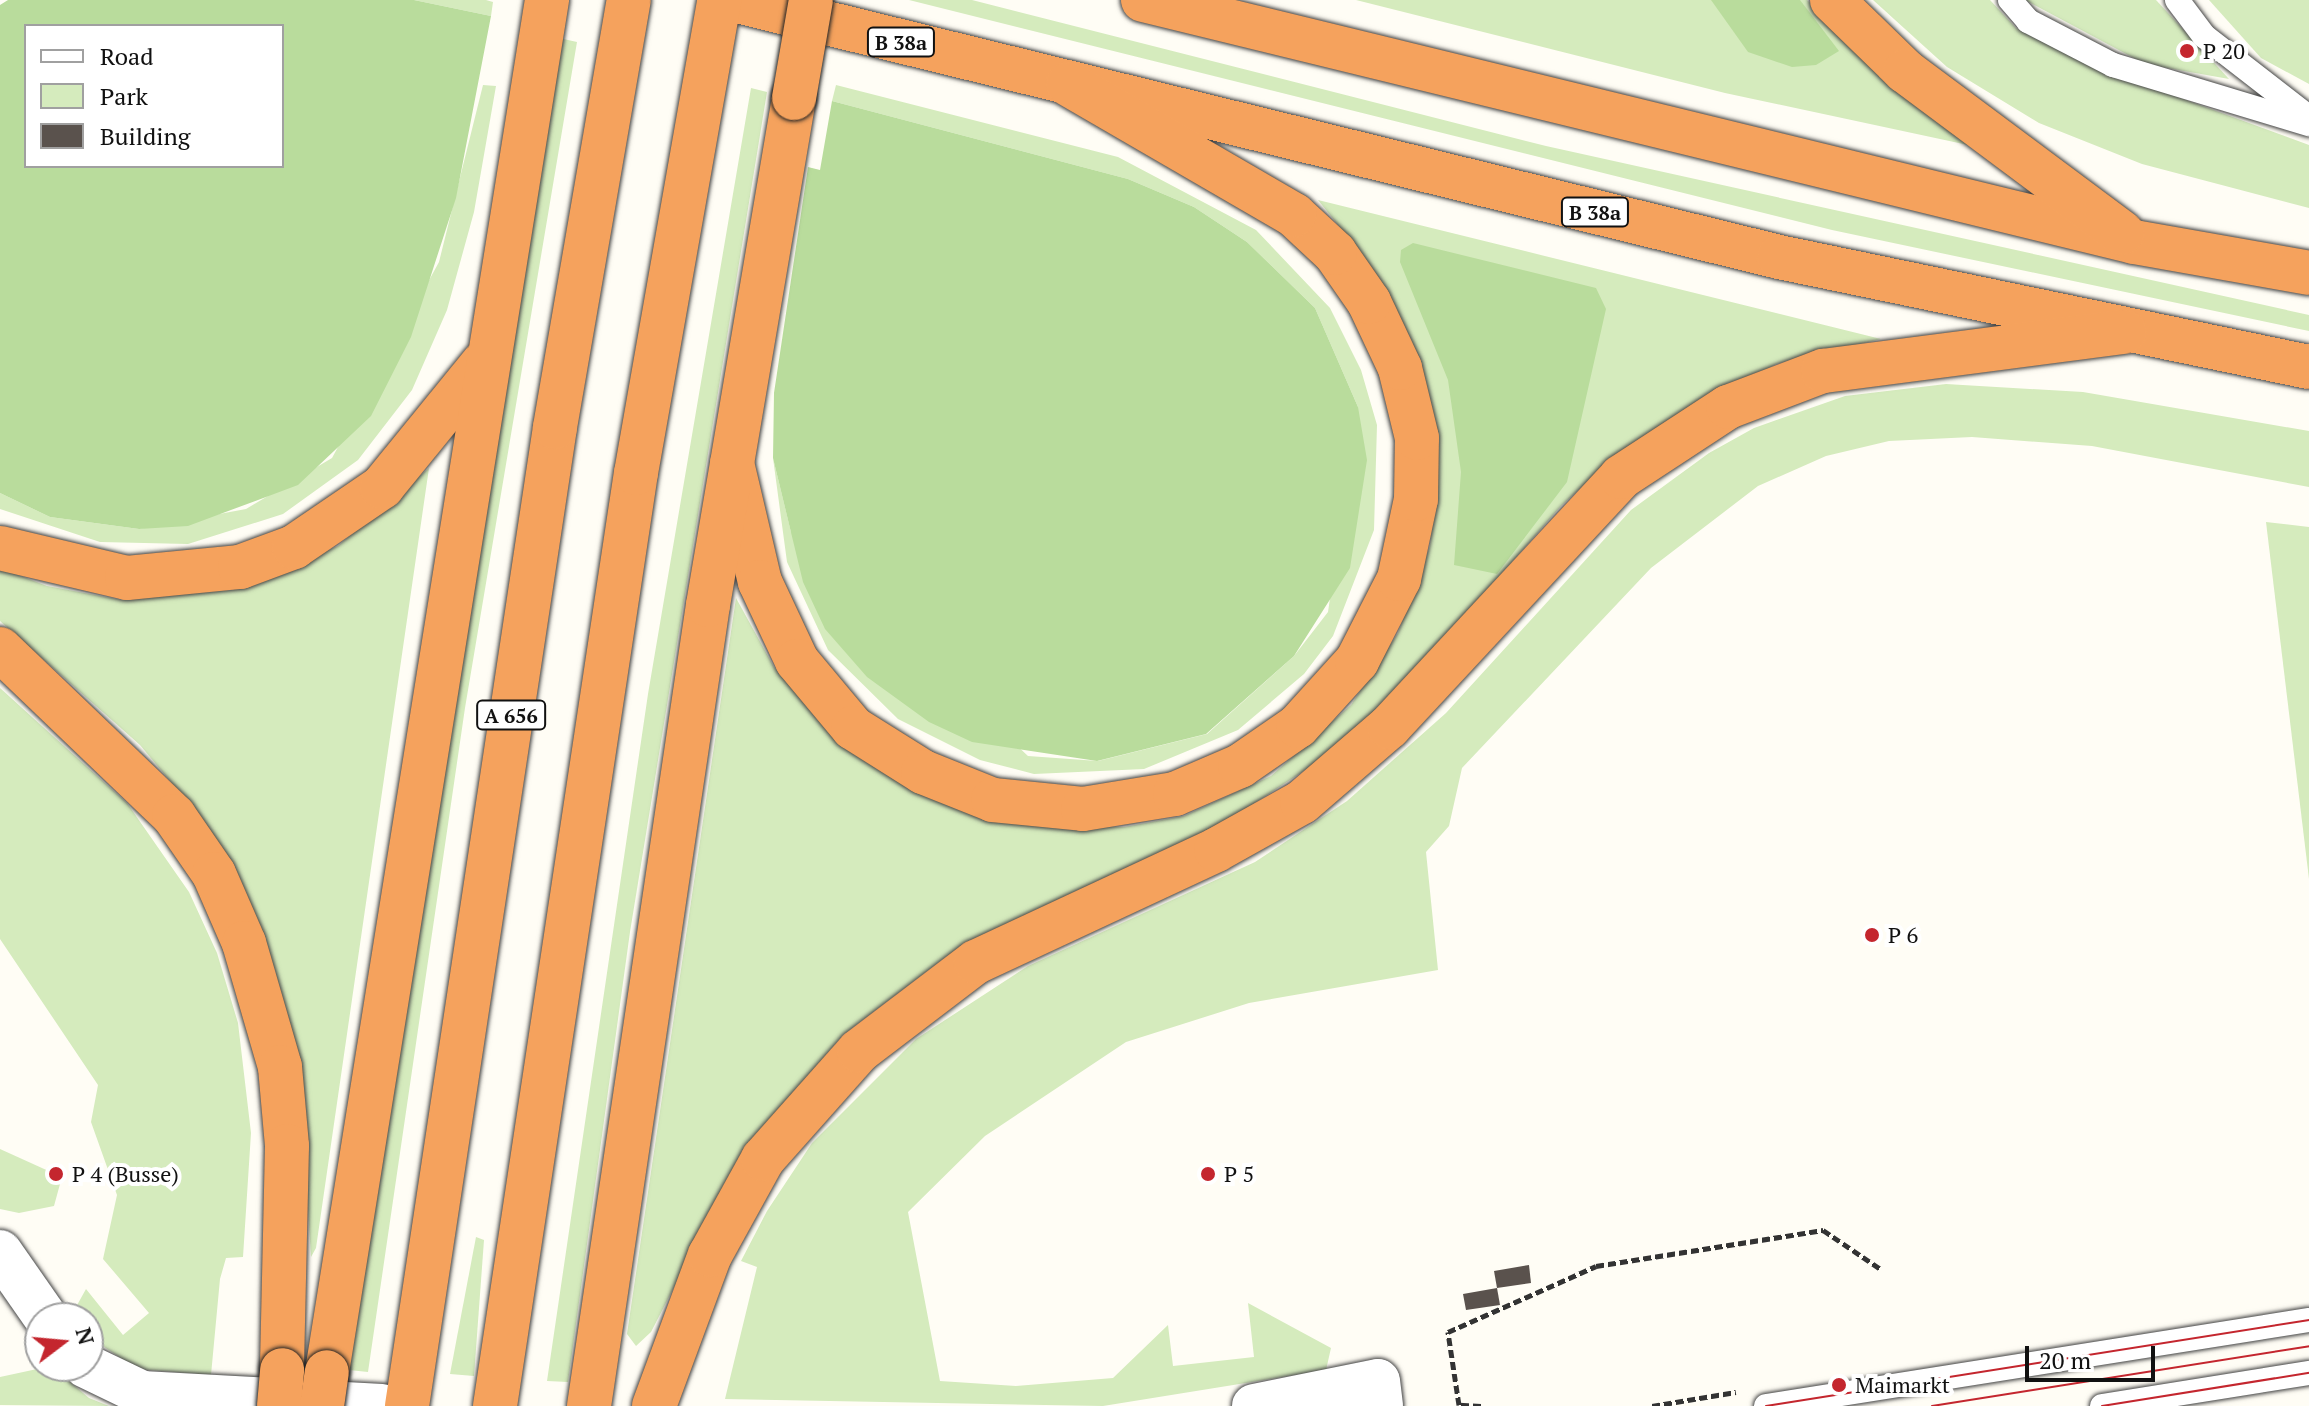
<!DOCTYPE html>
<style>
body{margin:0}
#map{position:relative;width:2309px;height:1406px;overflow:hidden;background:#fffdf5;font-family:"PT Serif",serif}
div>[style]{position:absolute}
.green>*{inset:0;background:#d5ebbd}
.forest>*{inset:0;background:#b9dc9c}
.building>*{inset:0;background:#5a524d}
.path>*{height:5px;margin-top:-2.5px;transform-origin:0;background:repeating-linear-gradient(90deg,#333 0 8px,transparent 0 12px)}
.roads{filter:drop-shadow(0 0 2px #444) drop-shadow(0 0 2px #444)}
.lane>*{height:24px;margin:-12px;padding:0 12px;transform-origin:12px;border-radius:12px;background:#fff}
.street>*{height:44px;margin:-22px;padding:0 22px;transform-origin:22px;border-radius:22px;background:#fff}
.highway>*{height:44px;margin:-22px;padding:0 22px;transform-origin:22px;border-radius:22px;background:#f5a25d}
.tram>*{height:2px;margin:-1px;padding:0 1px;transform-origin:1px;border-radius:1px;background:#c4262e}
.bridges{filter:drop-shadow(0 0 2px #222) drop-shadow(0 0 2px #222)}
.highway-bridge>*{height:44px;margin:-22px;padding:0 22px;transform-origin:22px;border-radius:22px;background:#f5a25d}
.dots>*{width:22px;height:22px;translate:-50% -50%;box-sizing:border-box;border:4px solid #fff;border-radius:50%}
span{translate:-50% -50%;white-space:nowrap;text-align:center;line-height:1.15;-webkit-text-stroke:8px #fff;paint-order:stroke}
.shield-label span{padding:2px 6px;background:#fff;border:2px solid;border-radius:6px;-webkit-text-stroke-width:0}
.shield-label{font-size:20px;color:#111;font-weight:700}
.poi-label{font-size:22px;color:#111}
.left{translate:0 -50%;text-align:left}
.legend{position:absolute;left:24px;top:24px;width:260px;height:144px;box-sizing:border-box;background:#fff;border:2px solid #a0a0a0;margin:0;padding:10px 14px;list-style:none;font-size:24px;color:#111}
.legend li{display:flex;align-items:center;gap:16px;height:40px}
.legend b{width:40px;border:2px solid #a0a0a0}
.north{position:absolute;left:24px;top:1302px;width:80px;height:80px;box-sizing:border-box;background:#fff;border:2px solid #a0a0a0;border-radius:50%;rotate:74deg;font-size:22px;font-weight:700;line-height:32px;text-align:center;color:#111}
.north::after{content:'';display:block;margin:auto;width:28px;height:36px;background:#c4262e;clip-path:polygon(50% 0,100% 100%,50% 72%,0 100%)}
.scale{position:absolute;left:2025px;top:1346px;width:130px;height:36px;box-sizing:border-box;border:4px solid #111;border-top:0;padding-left:10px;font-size:24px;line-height:28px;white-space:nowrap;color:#111;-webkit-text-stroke:6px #fff;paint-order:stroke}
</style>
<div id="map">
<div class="green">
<i style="clip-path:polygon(414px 0,486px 0,493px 2px,491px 16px)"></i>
<i style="clip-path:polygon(909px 0,972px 0,1546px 146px,2309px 315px,2309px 331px,1832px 230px)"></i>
<i style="clip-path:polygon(1356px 0,1807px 0,1968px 145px,1725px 93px)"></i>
<i style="clip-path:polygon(1873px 0,1990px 0,2016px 28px,2115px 74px,2309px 145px,2309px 208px,2142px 164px,2039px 123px,1947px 67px)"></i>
<i style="clip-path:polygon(2025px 0,2156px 0,2229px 79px,2145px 64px)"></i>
<i style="clip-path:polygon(2209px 0,2309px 0,2309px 84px,2261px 58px)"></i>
<i style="clip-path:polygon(559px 38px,577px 42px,465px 708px,368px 1372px,349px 1370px)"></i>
<i style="clip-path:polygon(483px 85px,496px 86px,474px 212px,447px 310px,412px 390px,358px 460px,283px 514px,188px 544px,100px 542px,0 509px,0 493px,50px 517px,139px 529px,246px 509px,332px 458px,439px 262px)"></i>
<i style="clip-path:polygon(836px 85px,1118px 157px,1256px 230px,1330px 308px,1361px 370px,1377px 425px,1374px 530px,1333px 636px,1304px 674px,1238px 730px,1144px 769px,1034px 774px,980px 760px,898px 719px,828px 650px,787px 562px,773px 458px,791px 532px,1028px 756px,1098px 761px,1207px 734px,1294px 656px,1328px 612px,1358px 407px,1315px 308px,1247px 242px,1194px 207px,1128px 179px,832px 101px)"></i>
<i style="clip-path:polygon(751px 88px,767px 92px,630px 932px,568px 1382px,547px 1381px,648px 694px)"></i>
<i style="clip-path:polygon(1318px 200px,1881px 339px,1776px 364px,1608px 463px,1561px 506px,1394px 697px,1325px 757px,1209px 833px,947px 956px,843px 1035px,745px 1149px,651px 1332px,636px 1346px,627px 1334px,736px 598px,774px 667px,830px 733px,1016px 824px,1124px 827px,1184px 816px,1271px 776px,1351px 705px,1398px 633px,1430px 546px,1435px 500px,1428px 395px,1411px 339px,1364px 257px)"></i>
<i style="clip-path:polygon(1946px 384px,2083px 392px,2309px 431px,2309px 487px,2092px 446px,1972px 437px,1889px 441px,1826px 456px,1758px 486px,1651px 568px,1462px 768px,1449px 826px,1426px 852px,1438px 970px,1249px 1003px,1126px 1042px,985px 1136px,908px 1212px,940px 1381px,1016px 1386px,1113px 1378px,1168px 1325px,1173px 1366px,1254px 1357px,1248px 1303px,1331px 1348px,1326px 1370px,1103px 1406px,725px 1399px,757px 1267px,741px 1261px,767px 1211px,812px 1143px,916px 1039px,1028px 966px,1255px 862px,1347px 801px,1446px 713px,1631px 510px,1709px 453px,1754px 428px,1845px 396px)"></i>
<i style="clip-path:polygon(429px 468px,316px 1248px,311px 1257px,300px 1083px,275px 970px,196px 812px,140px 745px,0 621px,0 568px,47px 586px,122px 600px,232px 590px,338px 546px)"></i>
<i style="clip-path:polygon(2266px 522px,2309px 527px,2309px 879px)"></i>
<i style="clip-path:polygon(0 688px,127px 803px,189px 892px,217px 953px,238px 1023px,251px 1133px,243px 1257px,226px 1258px,220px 1279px,211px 1375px,137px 1369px,88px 1336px,88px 1318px,71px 1316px,86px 1289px,123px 1335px,149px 1313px,103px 1259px,117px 1195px,91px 1122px,98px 1085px,0 939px)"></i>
<i style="clip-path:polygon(0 1149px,53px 1173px,60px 1184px,54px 1206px,19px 1213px,0 1209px)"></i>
<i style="clip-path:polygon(476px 1237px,484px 1240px,474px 1376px,450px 1374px)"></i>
<i style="clip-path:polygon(51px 1366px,89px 1398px,109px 1406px,0 1405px,0 1377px)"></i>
</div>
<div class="forest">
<i style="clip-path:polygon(evenodd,8px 0,414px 0,491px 16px,456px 198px,411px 337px,371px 416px,298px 485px,188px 526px,139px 529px,50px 517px,0 493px,0 5px,8px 0,282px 26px,282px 166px,26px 166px,26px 26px,282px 26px)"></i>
<i style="clip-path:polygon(1711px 0,1800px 0,1839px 51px,1816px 65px,1792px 67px,1748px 52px)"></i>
<i style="clip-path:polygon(832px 101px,1128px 179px,1194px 207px,1247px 242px,1315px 308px,1358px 407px,1367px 460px,1350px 568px,1294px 656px,1206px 734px,1097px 761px,972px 742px,929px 722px,867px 677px,825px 629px,803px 582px,773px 458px,774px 393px,808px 167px,820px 170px)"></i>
<i style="clip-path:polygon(1413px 243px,1596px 288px,1606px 309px,1567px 482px,1497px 574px,1454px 565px,1461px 472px,1448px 380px,1400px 262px,1401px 250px)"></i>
</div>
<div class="building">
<i style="clip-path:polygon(1529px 1265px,1531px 1283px,1497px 1288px,1494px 1271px)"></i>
<i style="clip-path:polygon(1497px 1288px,1500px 1305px,1466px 1310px,1463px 1294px)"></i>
</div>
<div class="path">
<i style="left:1481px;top:1406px;width:22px;rotate:-177deg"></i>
<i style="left:1459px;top:1405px;width:74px;rotate:-98.6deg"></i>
<i style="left:1448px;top:1332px;width:162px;rotate:-24deg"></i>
<i style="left:1596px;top:1266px;width:230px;rotate:-9deg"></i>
<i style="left:1823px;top:1230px;width:71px;rotate:34.1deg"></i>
<i style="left:1652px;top:1406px;width:85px;rotate:-9.5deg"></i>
</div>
<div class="roads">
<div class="lane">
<i style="left:2010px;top:0;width:28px;rotate:49deg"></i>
<i style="left:2028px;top:21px;width:96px;rotate:27.4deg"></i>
<i style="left:2113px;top:65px;width:205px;rotate:16.8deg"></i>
<i style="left:2177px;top:0;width:45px;rotate:53.1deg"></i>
<i style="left:2204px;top:36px;width:124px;rotate:37.8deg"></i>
<i style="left:1766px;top:1406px;width:550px;rotate:-9deg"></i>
<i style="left:2102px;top:1406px;width:210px;rotate:-9.1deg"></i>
</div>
<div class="street">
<i style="left:0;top:1252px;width:80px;rotate:55.1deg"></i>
<i style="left:86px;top:1366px;width:62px;rotate:25.7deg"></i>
<i style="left:142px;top:1393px;width:240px;rotate:3.1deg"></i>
<i style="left:1254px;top:1406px;width:126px;rotate:-11.4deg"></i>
<i style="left:1378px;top:1381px;width:25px;rotate:83deg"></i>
</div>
<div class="highway">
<i style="left:733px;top:0;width:1077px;rotate:13.8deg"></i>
<i style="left:1779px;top:257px;width:541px;rotate:11.73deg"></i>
<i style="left:1143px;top:0;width:1020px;rotate:13.72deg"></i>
<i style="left:2134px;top:242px;width:178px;rotate:10deg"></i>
<i style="left:1832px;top:0;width:102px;rotate:44.2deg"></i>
<i style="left:1905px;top:71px;width:271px;rotate:36.7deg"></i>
<i style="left:732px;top:463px;width:122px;rotate:76.8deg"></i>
<i style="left:760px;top:582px;width:87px;rotate:64.9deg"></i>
<i style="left:797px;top:661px;width:87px;rotate:50.1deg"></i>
<i style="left:853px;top:728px;width:83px;rotate:32.2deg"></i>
<i style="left:923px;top:772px;width:75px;rotate:21.8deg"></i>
<i style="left:993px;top:800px;width:90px;rotate:5.7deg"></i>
<i style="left:1083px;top:809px;width:93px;rotate:-9.3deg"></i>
<i style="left:1175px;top:794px;width:71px;rotate:-23.3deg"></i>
<i style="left:1240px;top:766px;width:70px;rotate:-34.6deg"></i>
<i style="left:1298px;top:726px;width:88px;rotate:-47.8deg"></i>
<i style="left:1357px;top:661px;width:92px;rotate:-62.9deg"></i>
<i style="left:1399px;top:579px;width:82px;rotate:-78deg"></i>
<i style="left:1416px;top:499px;width:61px;rotate:-89.1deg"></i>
<i style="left:1417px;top:438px;width:72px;rotate:-103.7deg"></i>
<i style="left:1400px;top:368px;width:73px;rotate:-115.2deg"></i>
<i style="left:1369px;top:302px;width:60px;rotate:-124.8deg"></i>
<i style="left:1335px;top:253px;width:56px;rotate:-137.2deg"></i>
<i style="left:1294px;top:215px;width:261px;rotate:-149.9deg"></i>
<i style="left:0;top:548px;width:130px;rotate:13.3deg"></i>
<i style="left:127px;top:578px;width:114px;rotate:-5.6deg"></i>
<i style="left:240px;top:567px;width:58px;rotate:-20.3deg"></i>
<i style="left:294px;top:547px;width:107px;rotate:-34.3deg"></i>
<i style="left:382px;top:487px;width:160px;rotate:-50.8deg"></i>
<i style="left:0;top:649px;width:241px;rotate:43.8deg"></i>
<i style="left:174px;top:816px;width:70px;rotate:55.4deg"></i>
<i style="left:214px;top:874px;width:75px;rotate:66.5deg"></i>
<i style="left:244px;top:943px;width:129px;rotate:73.8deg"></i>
<i style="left:280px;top:1067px;width:79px;rotate:84.9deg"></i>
<i style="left:287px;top:1146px;width:224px;rotate:91.3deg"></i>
<i style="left:327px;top:1372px;width:1390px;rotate:-80.89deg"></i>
<i style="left:407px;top:1406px;width:990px;rotate:-81.4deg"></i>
<i style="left:555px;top:427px;width:433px;rotate:-80.2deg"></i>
<i style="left:495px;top:1406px;width:944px;rotate:-81.41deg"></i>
<i style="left:636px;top:473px;width:480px;rotate:-80deg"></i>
<i style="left:589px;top:1406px;width:810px;rotate:-81.55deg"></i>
<i style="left:708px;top:605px;width:514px;rotate:-80.37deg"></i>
<i style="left:654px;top:1406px;width:161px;rotate:-69.7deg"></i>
<i style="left:710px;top:1255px;width:110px;rotate:-61.1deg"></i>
<i style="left:763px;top:1159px;width:144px;rotate:-48.4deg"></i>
<i style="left:859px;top:1051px;width:147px;rotate:-37.3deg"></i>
<i style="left:976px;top:962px;width:265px;rotate:-25deg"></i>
<i style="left:1216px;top:850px;width:98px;rotate:-29.2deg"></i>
<i style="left:1302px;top:802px;width:115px;rotate:-40.8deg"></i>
<i style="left:1389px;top:727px;width:341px;rotate:-47.1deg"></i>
<i style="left:1621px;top:477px;width:128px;rotate:-33.2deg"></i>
<i style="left:1728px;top:407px;width:102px;rotate:-20.8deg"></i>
<i style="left:1823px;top:371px;width:304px;rotate:-7.4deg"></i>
</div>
</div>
<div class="tram">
<i style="left:1766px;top:1406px;width:550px;rotate:-9deg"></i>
<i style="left:1932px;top:1406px;width:382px;rotate:-9deg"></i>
<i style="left:2102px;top:1406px;width:210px;rotate:-9.1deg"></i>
</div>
<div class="bridges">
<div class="highway-bridge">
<i style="left:794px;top:98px;width:99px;rotate:-80.2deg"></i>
<i style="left:279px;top:1406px;width:36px;rotate:-85deg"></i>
<i style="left:322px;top:1406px;width:34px;rotate:-82deg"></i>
</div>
</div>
<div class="dots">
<i style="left:2187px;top:51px;background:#c4262e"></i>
<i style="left:1872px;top:935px;background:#c4262e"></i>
<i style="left:56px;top:1174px;background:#c4262e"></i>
<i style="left:1208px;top:1174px;background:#c4262e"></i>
<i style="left:1839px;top:1385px;background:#c4262e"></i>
</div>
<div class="shield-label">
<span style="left:901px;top:42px">B 38a</span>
<span style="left:1595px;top:212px">B 38a</span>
<span style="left:511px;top:715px">A 656</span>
</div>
<div class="poi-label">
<span class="left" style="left:2203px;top:51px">P 20</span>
<span class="left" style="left:1888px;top:935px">P 6</span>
<span class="left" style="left:72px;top:1174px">P 4 (Busse)</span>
<span class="left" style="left:1224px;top:1174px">P 5</span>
<span class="left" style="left:1855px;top:1385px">Maimarkt</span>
</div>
<ul class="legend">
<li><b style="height:10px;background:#fff"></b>Road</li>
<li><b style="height:22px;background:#d5ebbd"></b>Park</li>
<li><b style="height:22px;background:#5a524d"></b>Building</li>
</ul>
<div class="north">N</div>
<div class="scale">20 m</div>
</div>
